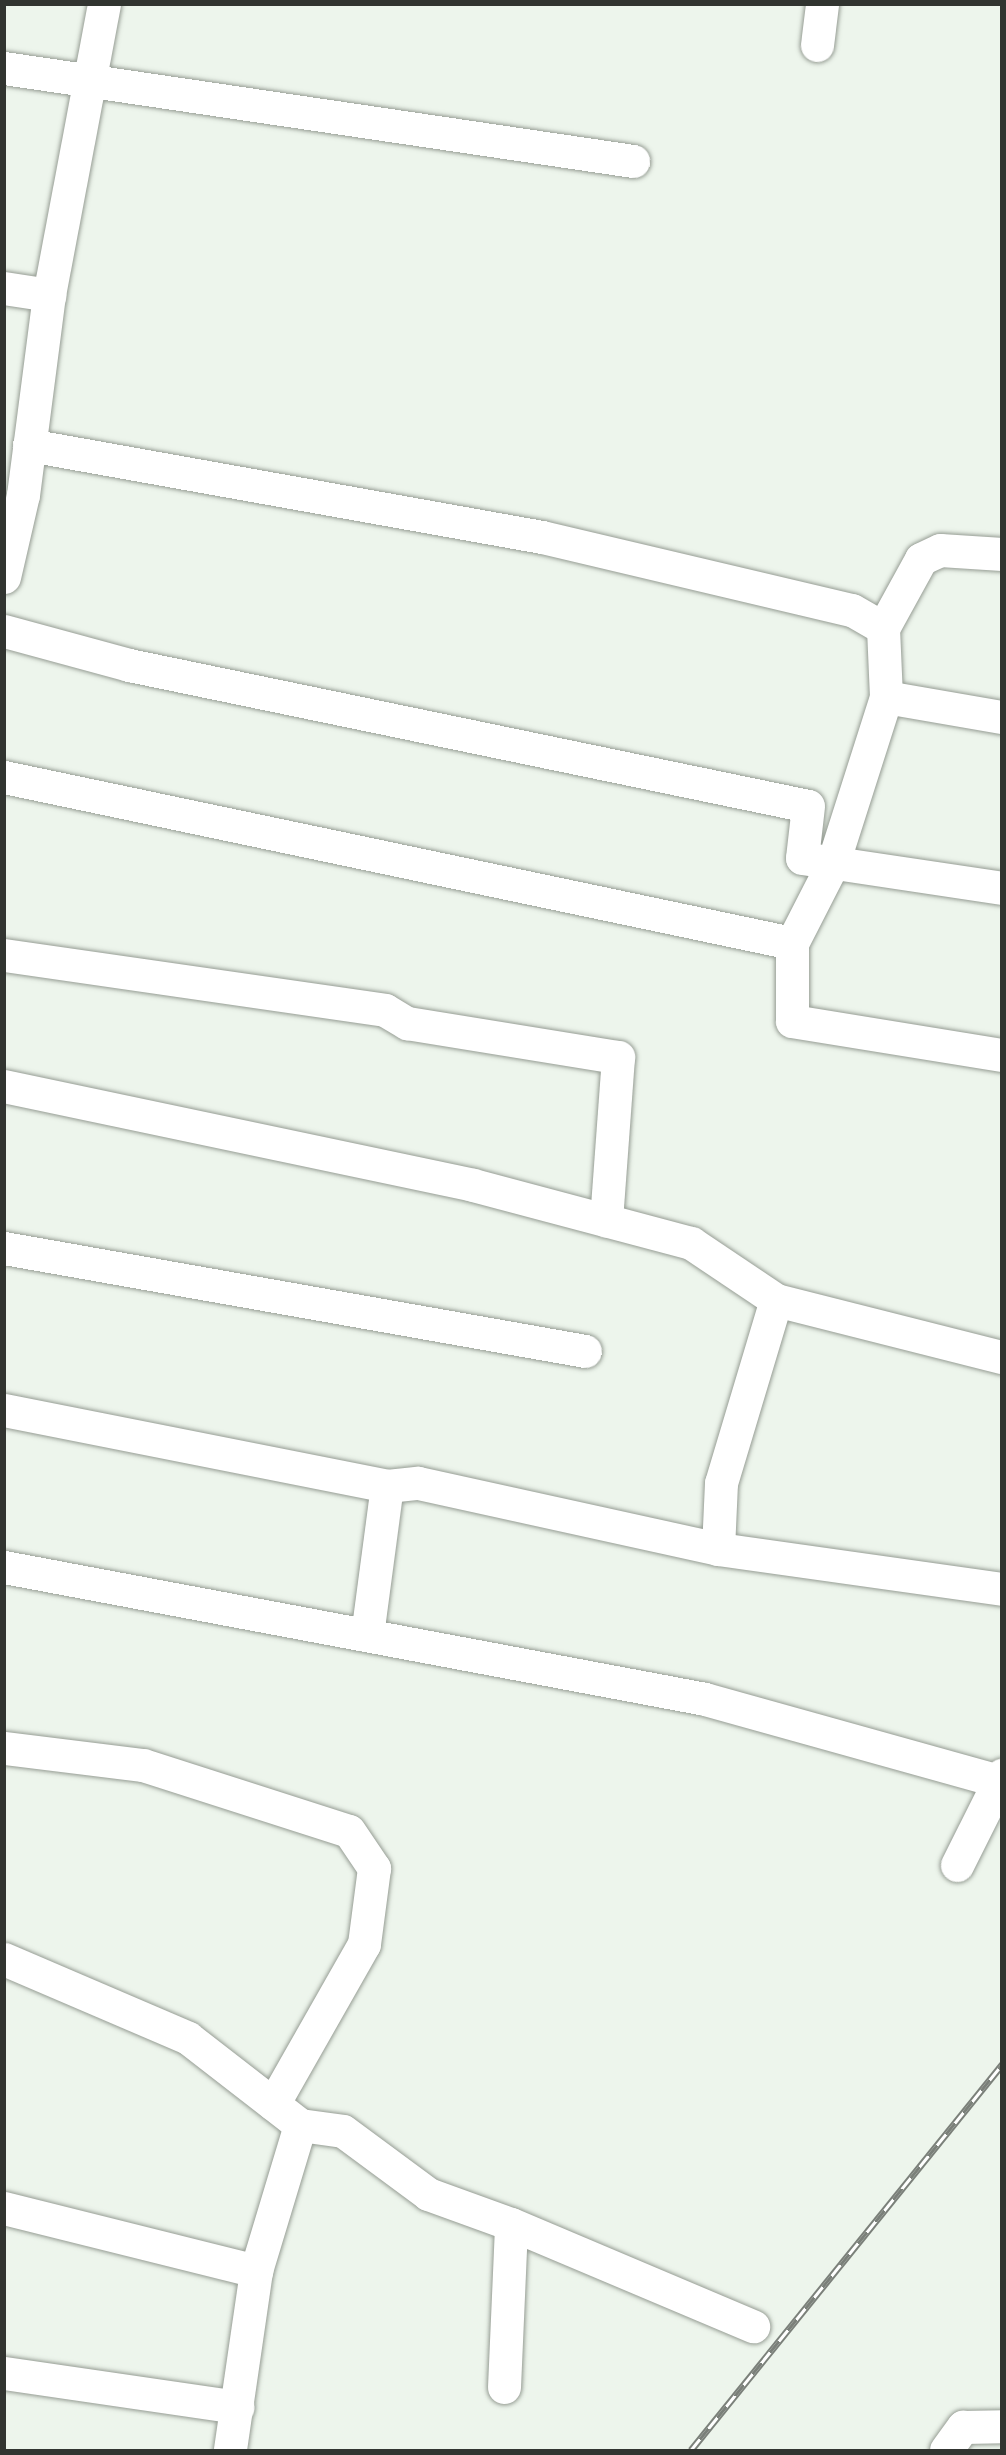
<!DOCTYPE html>
<style>
body{margin:0}
#map{position:relative;width:1006px;height:2455px;overflow:hidden;background:#edf5ec;font-family:Overpass,sans-serif}
div>[style]{position:absolute}
.roads{filter:drop-shadow(0 0 2px #969d94) drop-shadow(0 0 2px #969d94)}
.street>*{height:33px;margin:-16.5px;padding:0 16.5px;transform-origin:16.5px;border-radius:16.5px;background:#fff}
.rail>*{height:7px;margin-top:-3.5px;transform-origin:0;background:repeating-linear-gradient(90deg,#fff 0 14px,#7b807a 0 28px);box-sizing:border-box;border-block:2px solid #7b807a}
span{translate:-50% -50%;white-space:nowrap;text-align:center;line-height:1.15;-webkit-text-stroke:4.5px #fff;paint-order:stroke}
.frame{position:absolute;inset:0;border:6px solid #313430;pointer-events:none}
</style>
<div id="map">
<div class="roads">
<div class="street">
<i style="left:817px;top:45px;width:41px;rotate:-83deg"></i>
<i style="left:4px;top:68px;width:636px;rotate:8.41deg"></i>
<i style="left:4px;top:288px;width:46px;rotate:8.8deg"></i>
<i style="left:29px;top:445px;width:521px;rotate:10.17deg"></i>
<i style="left:542px;top:537px;width:318px;rotate:13.3deg"></i>
<i style="left:852px;top:610px;width:36px;rotate:30deg"></i>
<i style="left:1002px;top:554px;width:62px;rotate:-176.3deg"></i>
<i style="left:940px;top:550px;width:21px;rotate:155deg"></i>
<i style="left:921px;top:559px;width:79px;rotate:118.8deg"></i>
<i style="left:883px;top:628px;width:69px;rotate:87.5deg"></i>
<i style="left:886px;top:697px;width:174px;rotate:107.7deg"></i>
<i style="left:833px;top:863px;width:90px;rotate:117.1deg"></i>
<i style="left:792px;top:943px;width:78px;rotate:90deg"></i>
<i style="left:792px;top:1021px;width:213px;rotate:9.2deg"></i>
<i style="left:4px;top:577px;width:84px;rotate:-77deg"></i>
<i style="left:23px;top:495px;width:202px;rotate:-82.6deg"></i>
<i style="left:49px;top:295px;width:296px;rotate:-79.3deg"></i>
<i style="left:4px;top:631px;width:130px;rotate:15.2deg"></i>
<i style="left:129px;top:665px;width:693px;rotate:11.73deg"></i>
<i style="left:808px;top:806px;width:52px;rotate:96.6deg"></i>
<i style="left:802px;top:858px;width:202px;rotate:8.5deg"></i>
<i style="left:886px;top:697px;width:118px;rotate:9.8deg"></i>
<i style="left:4px;top:777px;width:805px;rotate:11.9deg"></i>
<i style="left:4px;top:955px;width:385px;rotate:8.2deg"></i>
<i style="left:385px;top:1010px;width:26px;rotate:31deg"></i>
<i style="left:407px;top:1023px;width:214px;rotate:9.2deg"></i>
<i style="left:618px;top:1057px;width:164px;rotate:94.2deg"></i>
<i style="left:4px;top:1086px;width:479px;rotate:11.9deg"></i>
<i style="left:473px;top:1185px;width:226px;rotate:14.9deg"></i>
<i style="left:691px;top:1243px;width:102px;rotate:33.8deg"></i>
<i style="left:776px;top:1300px;width:233px;rotate:14.2deg"></i>
<i style="left:4px;top:1248px;width:590px;rotate:10.05deg"></i>
<i style="left:4px;top:1410px;width:390px;rotate:11.2deg"></i>
<i style="left:387px;top:1486px;width:31px;rotate:-6deg"></i>
<i style="left:418px;top:1483px;width:307px;rotate:12.4deg"></i>
<i style="left:718px;top:1549px;width:287px;rotate:8deg"></i>
<i style="left:718px;top:1549px;width:66px;rotate:-87.4deg"></i>
<i style="left:721px;top:1483px;width:191px;rotate:-73.3deg"></i>
<i style="left:4px;top:1567px;width:713px;rotate:10.66deg"></i>
<i style="left:705px;top:1699px;width:304px;rotate:15.6deg"></i>
<i style="left:367px;top:1635px;width:150px;rotate:-82.4deg"></i>
<i style="left:4px;top:1748px;width:140px;rotate:7deg"></i>
<i style="left:143px;top:1765px;width:216px;rotate:17.8deg"></i>
<i style="left:349px;top:1831px;width:45px;rotate:56deg"></i>
<i style="left:374px;top:1868px;width:77px;rotate:97.5deg"></i>
<i style="left:364px;top:1944px;width:184px;rotate:119.6deg"></i>
<i style="left:957px;top:1865px;width:101px;rotate:-63.4deg"></i>
<i style="left:4px;top:1959px;width:200px;rotate:23.2deg"></i>
<i style="left:188px;top:2038px;width:142px;rotate:37.8deg"></i>
<i style="left:300px;top:2125px;width:152px;rotate:106.8deg"></i>
<i style="left:256px;top:2271px;width:181px;rotate:98.3deg"></i>
<i style="left:300px;top:2125px;width:43px;rotate:7.9deg"></i>
<i style="left:343px;top:2131px;width:106px;rotate:36.5deg"></i>
<i style="left:428px;top:2194px;width:88px;rotate:19.9deg"></i>
<i style="left:511px;top:2224px;width:263px;rotate:22.9deg"></i>
<i style="left:4px;top:2208px;width:260px;rotate:14deg"></i>
<i style="left:4px;top:2373px;width:236px;rotate:8.3deg"></i>
<i style="left:504px;top:2387px;width:163px;rotate:-87.5deg"></i>
<i style="left:946px;top:2450px;width:29px;rotate:-54deg"></i>
<i style="left:963px;top:2427px;width:39px;rotate:-1deg"></i>
</div>
</div>
<div class="rail">
<i style="left:691px;top:2450px;width:496px;rotate:-51.1deg"></i>
</div>
<div class="frame"></div>
</div>
